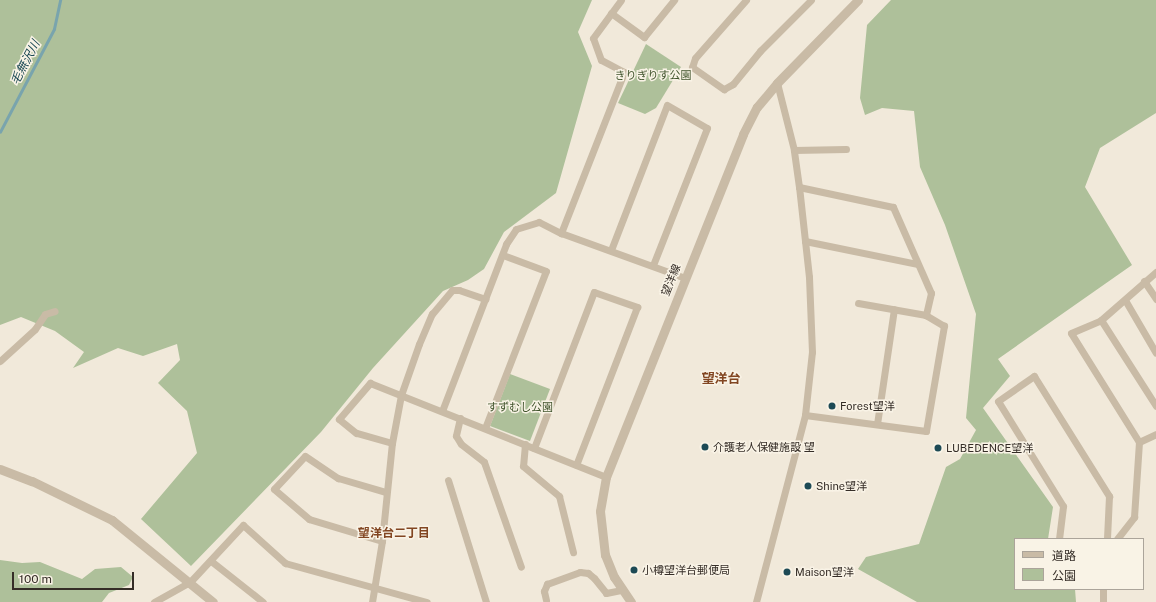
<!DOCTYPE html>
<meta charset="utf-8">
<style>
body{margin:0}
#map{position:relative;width:1156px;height:602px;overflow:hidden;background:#f1e9da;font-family:"Public Sans","Noto Sans JP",sans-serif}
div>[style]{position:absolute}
.green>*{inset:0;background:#aec09a}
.stream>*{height:2.5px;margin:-1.25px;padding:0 1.25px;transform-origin:1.25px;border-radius:1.25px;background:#79a4ad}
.minor>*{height:7px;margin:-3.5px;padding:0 3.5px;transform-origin:3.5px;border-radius:3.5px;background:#c9bba6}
.tertiary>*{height:9px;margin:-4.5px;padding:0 4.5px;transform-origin:4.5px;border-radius:4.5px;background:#c9bba6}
.dots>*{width:11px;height:11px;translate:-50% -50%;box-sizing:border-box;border:2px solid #f9f3e6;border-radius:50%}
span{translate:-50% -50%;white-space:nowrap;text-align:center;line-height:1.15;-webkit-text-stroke:3px #f9f3e6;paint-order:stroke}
.park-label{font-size:11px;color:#3f532b}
.street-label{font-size:11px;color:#352d27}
.poi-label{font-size:11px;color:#352d27}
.left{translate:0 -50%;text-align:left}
.water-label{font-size:12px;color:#1d4a55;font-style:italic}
.neighbourhood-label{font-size:12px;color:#824622;font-weight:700}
.quarter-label{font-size:13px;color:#824622;font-weight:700}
.legend{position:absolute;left:1014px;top:538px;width:130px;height:52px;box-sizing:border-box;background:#f9f3e6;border:1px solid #aba49a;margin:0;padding:5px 7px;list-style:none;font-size:12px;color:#352d27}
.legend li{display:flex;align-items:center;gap:8px;height:20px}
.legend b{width:20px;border:1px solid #aba49a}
.scale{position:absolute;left:12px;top:572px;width:122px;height:18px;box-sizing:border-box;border:2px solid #352d27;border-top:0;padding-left:5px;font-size:12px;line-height:14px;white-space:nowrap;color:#352d27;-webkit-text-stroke:3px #f9f3e6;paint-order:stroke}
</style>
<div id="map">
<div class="green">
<i style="clip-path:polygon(0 0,592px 0,578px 32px,592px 66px,556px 193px,504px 232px,484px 269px,468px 280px,443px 291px,373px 368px,321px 432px,191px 566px,141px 519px,197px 453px,187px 411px,158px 383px,180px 360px,177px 344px,143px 356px,118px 348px,73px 368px,84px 352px,55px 331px,21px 317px,0 325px)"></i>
<i style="clip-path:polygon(891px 0,1156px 0,1156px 113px,1100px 148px,1085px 187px,1132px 265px,998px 359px,1010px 376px,983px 408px,1053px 507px,1048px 539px,1015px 539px,1015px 589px,1075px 589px,1076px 602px,917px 602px,858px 569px,866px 557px,919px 544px,946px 467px,960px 459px,976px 430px,966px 418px,976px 314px,945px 225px,920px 167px,914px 111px,882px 108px,865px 115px,860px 98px,867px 25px)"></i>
<i style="clip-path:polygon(646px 44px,681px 67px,656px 108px,645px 114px,618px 103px)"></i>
<i style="clip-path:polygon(510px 374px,550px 389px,530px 441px,490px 426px)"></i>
<i style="clip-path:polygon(0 560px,22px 563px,40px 562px,82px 579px,95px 569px,121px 567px,133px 577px,129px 585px,109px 593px,102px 602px,0 602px)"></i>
</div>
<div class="stream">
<i style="left:0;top:132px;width:116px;rotate:-62.3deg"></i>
<i style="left:54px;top:29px;width:30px;rotate:-78deg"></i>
</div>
<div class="minor">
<i style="left:746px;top:0;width:77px;rotate:131.3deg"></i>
<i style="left:695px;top:58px;width:9px;rotate:108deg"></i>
<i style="left:692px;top:67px;width:39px;rotate:35deg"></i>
<i style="left:724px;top:89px;width:10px;rotate:-29deg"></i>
<i style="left:733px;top:84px;width:43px;rotate:-50.7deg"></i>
<i style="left:760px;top:51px;width:72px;rotate:-45deg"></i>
<i style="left:611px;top:13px;width:41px;rotate:36deg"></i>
<i style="left:644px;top:37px;width:48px;rotate:-51deg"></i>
<i style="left:794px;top:150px;width:52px;rotate:-1.1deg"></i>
<i style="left:799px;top:187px;width:96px;rotate:12deg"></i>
<i style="left:893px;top:207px;width:94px;rotate:66.2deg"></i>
<i style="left:931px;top:293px;width:23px;rotate:103deg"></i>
<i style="left:561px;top:233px;width:173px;rotate:-68.6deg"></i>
<i style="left:624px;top:72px;width:26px;rotate:-152deg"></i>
<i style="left:601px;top:60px;width:23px;rotate:-110deg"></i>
<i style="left:593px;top:38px;width:47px;rotate:-53.6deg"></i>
<i style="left:805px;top:241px;width:114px;rotate:11.6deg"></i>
<i style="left:611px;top:250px;width:155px;rotate:-68.9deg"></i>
<i style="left:667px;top:105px;width:46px;rotate:29.9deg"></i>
<i style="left:707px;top:128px;width:147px;rotate:111.5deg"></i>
<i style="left:1144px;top:281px;width:22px;rotate:56deg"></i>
<i style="left:1125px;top:300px;width:61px;rotate:59.7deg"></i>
<i style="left:1101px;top:320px;width:102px;rotate:57.4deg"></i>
<i style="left:0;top:361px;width:47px;rotate:-42.4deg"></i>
<i style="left:35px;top:329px;width:18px;rotate:-56deg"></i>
<i style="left:45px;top:314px;width:10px;rotate:-17deg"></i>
<i style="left:442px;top:411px;width:179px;rotate:-69deg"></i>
<i style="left:506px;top:244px;width:18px;rotate:-56deg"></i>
<i style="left:516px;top:229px;width:24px;rotate:-17deg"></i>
<i style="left:539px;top:222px;width:25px;rotate:27deg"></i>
<i style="left:561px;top:233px;width:132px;rotate:19.9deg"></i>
<i style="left:805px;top:415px;width:122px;rotate:7.5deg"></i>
<i style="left:926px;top:431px;width:107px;rotate:-80.3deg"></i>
<i style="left:944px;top:326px;width:21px;rotate:-149deg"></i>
<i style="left:926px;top:315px;width:69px;rotate:-170deg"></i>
<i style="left:460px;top:418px;width:18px;rotate:103deg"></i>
<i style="left:456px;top:436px;width:9px;rotate:58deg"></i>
<i style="left:461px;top:444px;width:29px;rotate:38deg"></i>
<i style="left:484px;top:462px;width:111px;rotate:70.6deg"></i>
<i style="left:877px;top:424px;width:116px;rotate:-81.6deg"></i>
<i style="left:485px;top:428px;width:168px;rotate:-68.8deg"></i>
<i style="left:546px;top:271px;width:46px;rotate:-159.6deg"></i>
<i style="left:1139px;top:442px;width:19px;rotate:-25deg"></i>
<i style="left:392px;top:443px;width:37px;rotate:-164deg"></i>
<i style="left:356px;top:433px;width:22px;rotate:-141deg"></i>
<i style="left:339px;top:419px;width:48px;rotate:-49.3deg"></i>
<i style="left:370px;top:383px;width:254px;rotate:21.7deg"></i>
<i style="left:525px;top:444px;width:22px;rotate:95deg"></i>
<i style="left:523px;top:466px;width:47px;rotate:39.8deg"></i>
<i style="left:559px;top:496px;width:58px;rotate:76deg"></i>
<i style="left:534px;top:448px;width:167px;rotate:-69deg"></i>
<i style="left:594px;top:292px;width:46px;rotate:19.2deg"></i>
<i style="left:637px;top:307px;width:169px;rotate:111.1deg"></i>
<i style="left:448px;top:480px;width:128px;rotate:72.7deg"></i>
<i style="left:1059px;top:539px;width:33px;rotate:-83deg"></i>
<i style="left:1063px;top:506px;width:123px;rotate:-121.8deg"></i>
<i style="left:998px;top:401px;width:44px;rotate:-34.8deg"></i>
<i style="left:1034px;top:376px;width:142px;rotate:58deg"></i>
<i style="left:1109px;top:496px;width:43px;rotate:92.7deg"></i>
<i style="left:1117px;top:539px;width:28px;rotate:-52deg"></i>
<i style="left:1134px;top:517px;width:75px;rotate:-86.2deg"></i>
<i style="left:1139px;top:442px;width:128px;rotate:-122deg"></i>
<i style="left:1071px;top:333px;width:33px;rotate:-23deg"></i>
<i style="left:1101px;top:320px;width:73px;rotate:-41.1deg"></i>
<i style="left:382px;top:541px;width:76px;rotate:-163.2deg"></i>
<i style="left:309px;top:519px;width:46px;rotate:-139.4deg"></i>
<i style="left:274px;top:489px;width:45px;rotate:-46.8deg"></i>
<i style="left:305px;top:456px;width:40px;rotate:34deg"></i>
<i style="left:338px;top:478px;width:50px;rotate:16.3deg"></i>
<i style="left:211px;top:561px;width:66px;rotate:38.3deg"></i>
<i style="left:546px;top:600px;width:9px;rotate:-103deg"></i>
<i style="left:544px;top:591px;width:8px;rotate:-67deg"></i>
<i style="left:547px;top:584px;width:35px;rotate:-20deg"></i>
<i style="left:580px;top:572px;width:8px;rotate:7deg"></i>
<i style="left:588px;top:573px;width:8px;rotate:40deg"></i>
<i style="left:594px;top:578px;width:19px;rotate:51deg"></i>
<i style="left:606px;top:593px;width:15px;rotate:-11deg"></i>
<i style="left:154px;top:602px;width:41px;rotate:-29.1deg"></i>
<i style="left:190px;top:582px;width:78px;rotate:-47.1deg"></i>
<i style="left:243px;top:525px;width:57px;rotate:42.1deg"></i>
<i style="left:285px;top:563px;width:147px;rotate:15.4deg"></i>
<i style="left:372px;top:602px;width:62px;rotate:-80.7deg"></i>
<i style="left:382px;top:541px;width:99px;rotate:-84.2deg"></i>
<i style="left:392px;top:443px;width:49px;rotate:-79.4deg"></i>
<i style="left:401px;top:395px;width:54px;rotate:-70.6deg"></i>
<i style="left:419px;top:344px;width:33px;rotate:-67deg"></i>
<i style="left:432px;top:314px;width:31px;rotate:-50deg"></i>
<i style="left:452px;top:290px;width:7px"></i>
<i style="left:459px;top:290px;width:28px;rotate:19deg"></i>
<i style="left:756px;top:602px;width:193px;rotate:-75.3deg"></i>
<i style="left:805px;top:415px;width:63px;rotate:-83.7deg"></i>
<i style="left:812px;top:352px;width:75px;rotate:-92.3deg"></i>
<i style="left:809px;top:277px;width:91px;rotate:-96.3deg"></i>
<i style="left:799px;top:187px;width:37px;rotate:-98deg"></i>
<i style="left:794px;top:150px;width:69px;rotate:-104.2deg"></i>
<i style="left:1103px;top:602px;width:13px;rotate:-90deg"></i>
</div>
<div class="tertiary">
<i style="left:0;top:469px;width:34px;rotate:21deg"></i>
<i style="left:32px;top:481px;width:89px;rotate:26deg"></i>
<i style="left:112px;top:520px;width:130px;rotate:39.1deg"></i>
<i style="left:631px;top:602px;width:30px;rotate:-124deg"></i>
<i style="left:614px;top:577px;width:24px;rotate:-112deg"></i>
<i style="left:605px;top:555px;width:44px;rotate:-96.5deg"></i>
<i style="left:600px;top:511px;width:35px;rotate:-80deg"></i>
<i style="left:606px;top:477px;width:369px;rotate:-68.2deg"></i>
<i style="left:743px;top:134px;width:30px;rotate:-63deg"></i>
<i style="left:757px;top:107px;width:31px;rotate:-50deg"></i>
<i style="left:777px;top:83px;width:116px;rotate:-45.7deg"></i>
</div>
<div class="dots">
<i style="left:832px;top:406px;background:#1d4a55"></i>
<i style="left:705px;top:447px;background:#1d4a55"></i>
<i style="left:938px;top:448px;background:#1d4a55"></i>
<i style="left:808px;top:486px;background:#1d4a55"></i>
<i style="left:634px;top:570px;background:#1d4a55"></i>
<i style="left:787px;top:572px;background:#1d4a55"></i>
</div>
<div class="park-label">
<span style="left:653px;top:75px">きりぎりす公園</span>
<span style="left:520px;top:407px">すずむし公園</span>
</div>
<div class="street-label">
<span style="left:671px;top:280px;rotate:-68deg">望洋線</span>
</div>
<div class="poi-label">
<span class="left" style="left:840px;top:406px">Forest望洋</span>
<span class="left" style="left:713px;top:447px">介護老人保健施設 望</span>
<span class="left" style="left:946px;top:448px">LUBEDENCE望洋</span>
<span class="left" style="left:816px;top:486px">Shine望洋</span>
<span class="left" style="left:642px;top:570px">小樽望洋台郵便局</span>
<span class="left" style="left:795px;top:572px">Maison望洋</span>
</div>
<div class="water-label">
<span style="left:26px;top:63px;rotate:-62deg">毛無沢川</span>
</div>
<div class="neighbourhood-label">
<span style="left:394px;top:534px">望洋台二丁目</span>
</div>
<div class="quarter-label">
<span style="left:721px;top:379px">望洋台</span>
</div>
<ul class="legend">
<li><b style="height:5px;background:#c9bba6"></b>道路</li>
<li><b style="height:11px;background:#aec09a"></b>公園</li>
</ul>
<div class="scale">100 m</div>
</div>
